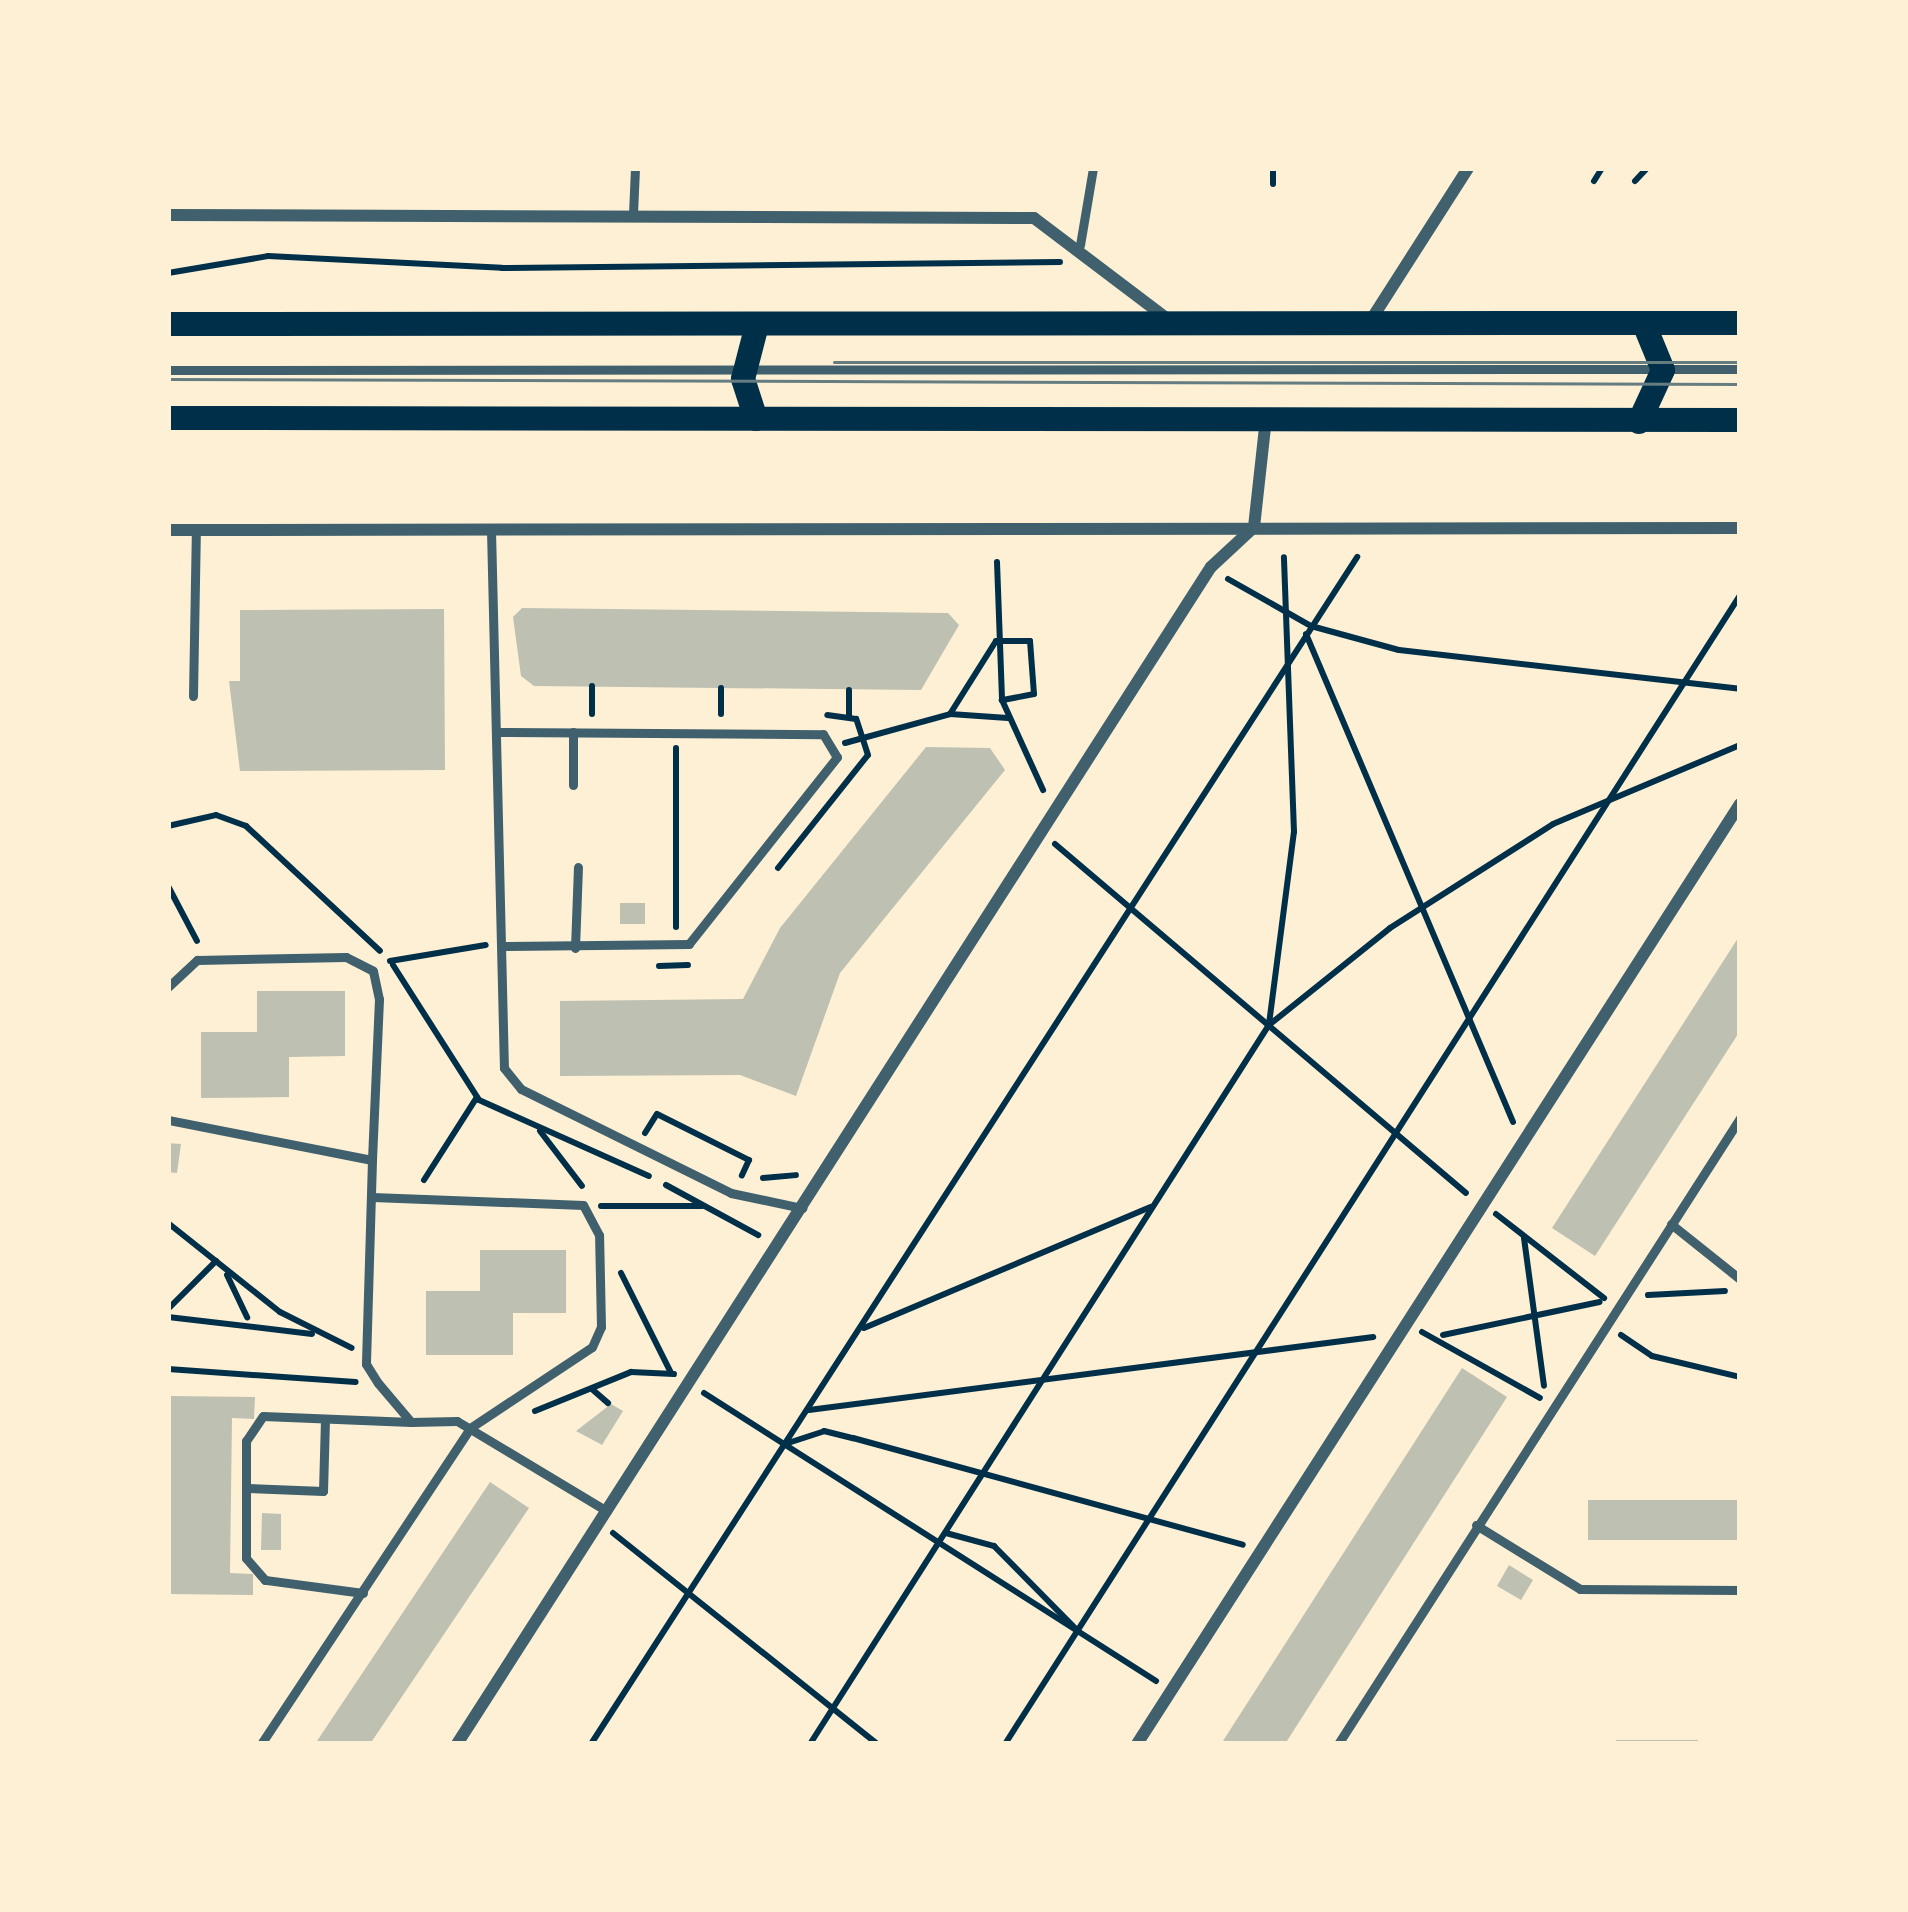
<!DOCTYPE html>
<style>
body{margin:0}
#map{position:relative;width:1908px;height:1912px;overflow:hidden;background:#fdf0d5;font-family:"Fira Sans",sans-serif}
div>[style]{position:absolute}
.building>*{inset:0;background:#bec0b2}
.path>*{height:6px;margin:-3px;padding:0 3px;transform-origin:3px;border-radius:3px;background:#003049}
.service>*{height:9px;margin:-4.5px;padding:0 4.5px;transform-origin:4.5px;border-radius:4.5px;background:#3f606c}
.minor>*{height:12px;margin:-6px;padding:0 6px;transform-origin:6px;border-radius:6px;background:#3f606c}
.secondary>*{height:24px;margin:-12px;padding:0 12px;transform-origin:12px;border-radius:12px;background:#003049}
.tram>*{height:3px;margin:-1.5px;padding:0 1.5px;transform-origin:1.5px;border-radius:1.5px;background:#657d81}
span{translate:-50% -50%;white-space:nowrap;text-align:center;line-height:1.15;-webkit-text-stroke:9px #fdf0d5;paint-order:stroke}
.frame{position:absolute;inset:0;border:171px solid #fdf0d5;pointer-events:none}
</style>
<div id="map">
<div class="building">
<i style="clip-path:polygon(522px 608px,948px 613px,959px 625px,921px 690px,534px 686px,521px 676px,513px 617px)"></i>
<i style="clip-path:polygon(444px 609px,445px 770px,240px 771px,229px 681px,240px 681px,240px 610px)"></i>
<i style="clip-path:polygon(926px 747px,990px 748px,1005px 770px,840px 973px,796px 1096px,740px 1075px,560px 1076px,560px 1001px,743px 999px,780px 928px)"></i>
<i style="clip-path:polygon(620px 903px,645px 903px,645px 924px,620px 924px)"></i>
<i style="clip-path:polygon(1740px 935px,1740px 1031px,1595px 1256px,1552px 1228px)"></i>
<i style="clip-path:polygon(257px 991px,345px 991px,345px 1056px,289px 1057px,289px 1097px,201px 1098px,201px 1032px,257px 1032px)"></i>
<i style="clip-path:polygon(168px 1143px,181px 1144px,177px 1173px,168px 1172px)"></i>
<i style="clip-path:polygon(480px 1250px,566px 1250px,566px 1313px,513px 1313px,513px 1355px,426px 1355px,426px 1291px,480px 1291px)"></i>
<i style="clip-path:polygon(1462px 1368px,1507px 1397px,1285px 1744px,1221px 1744px)"></i>
<i style="clip-path:polygon(168px 1396px,255px 1397px,254px 1419px,232px 1418px,230px 1573px,253px 1574px,253px 1595px,168px 1594px)"></i>
<i style="clip-path:polygon(611px 1404px,623px 1411px,602px 1445px,576px 1431px)"></i>
<i style="clip-path:polygon(490px 1482px,529px 1508px,370px 1744px,315px 1744px)"></i>
<i style="clip-path:polygon(1588px 1500px,1740px 1500px,1740px 1540px,1588px 1540px)"></i>
<i style="clip-path:polygon(262px 1513px,281px 1514px,281px 1550px,261px 1550px)"></i>
<i style="clip-path:polygon(1509px 1565px,1533px 1580px,1521px 1600px,1497px 1586px)"></i>
<i style="clip-path:polygon(1616px 1740px,1698px 1740px,1698px 1744px,1616px 1744px)"></i>
</div>
<div class="path">
<i style="left:1594px;top:181px;width:15px;rotate:-58deg"></i>
<i style="left:1635px;top:181px;width:18px;rotate:-47deg"></i>
<i style="left:1273px;top:184px;width:16px;rotate:-90deg"></i>
<i style="left:168px;top:273px;width:101px;rotate:-9.6deg"></i>
<i style="left:268px;top:256px;width:234px;rotate:2.9deg"></i>
<i style="left:502px;top:268px;width:558px;rotate:-0.62deg"></i>
<i style="left:997px;top:562px;width:138px;rotate:87.9deg"></i>
<i style="left:1002px;top:700px;width:99px;rotate:65.5deg"></i>
<i style="left:1228px;top:579px;width:95px;rotate:29.5deg"></i>
<i style="left:1311px;top:626px;width:91px;rotate:15.3deg"></i>
<i style="left:1399px;top:650px;width:343px;rotate:6.5deg"></i>
<i style="left:1306px;top:634px;width:530px;rotate:67.01deg"></i>
<i style="left:721px;top:688px;width:26px;rotate:90deg"></i>
<i style="left:592px;top:714px;width:28px;rotate:-90deg"></i>
<i style="left:950px;top:714px;width:86px;rotate:-57.8deg"></i>
<i style="left:996px;top:641px;width:34px"></i>
<i style="left:1030px;top:641px;width:53px;rotate:85.7deg"></i>
<i style="left:1034px;top:694px;width:33px;rotate:169deg"></i>
<i style="left:849px;top:716px;width:26px;rotate:-90deg"></i>
<i style="left:845px;top:743px;width:109px;rotate:-15.4deg"></i>
<i style="left:950px;top:714px;width:58px;rotate:3.9deg"></i>
<i style="left:168px;top:826px;width:49px;rotate:-12.9deg"></i>
<i style="left:216px;top:815px;width:32px;rotate:20deg"></i>
<i style="left:246px;top:826px;width:183px;rotate:43deg"></i>
<i style="left:1055px;top:844px;width:539px;rotate:40.34deg"></i>
<i style="left:778px;top:868px;width:144px;rotate:-51.5deg"></i>
<i style="left:868px;top:755px;width:38px;rotate:-108deg"></i>
<i style="left:856px;top:719px;width:29px;rotate:-172deg"></i>
<i style="left:168px;top:886px;width:62px;rotate:62.2deg"></i>
<i style="left:676px;top:927px;width:179px;rotate:-90deg"></i>
<i style="left:390px;top:961px;width:97px;rotate:-9.5deg"></i>
<i style="left:393px;top:965px;width:160px;rotate:57.5deg"></i>
<i style="left:479px;top:1100px;width:186px;rotate:24.1deg"></i>
<i style="left:659px;top:966px;width:29px;rotate:-2deg"></i>
<i style="left:1269px;top:1024px;width:194px;rotate:-82.6deg"></i>
<i style="left:1294px;top:832px;width:275px;rotate:-92.1deg"></i>
<i style="left:540px;top:1131px;width:69px;rotate:52.6deg"></i>
<i style="left:645px;top:1133px;width:22px;rotate:-58deg"></i>
<i style="left:657px;top:1114px;width:103px;rotate:26.6deg"></i>
<i style="left:749px;top:1160px;width:17px;rotate:115deg"></i>
<i style="left:763px;top:1178px;width:33px;rotate:-5deg"></i>
<i style="left:424px;top:1180px;width:98px;rotate:-57.4deg"></i>
<i style="left:666px;top:1185px;width:105px;rotate:28.5deg"></i>
<i style="left:601px;top:1206px;width:101px"></i>
<i style="left:1496px;top:1214px;width:137px;rotate:37.9deg"></i>
<i style="left:168px;top:1223px;width:143px;rotate:38.5deg"></i>
<i style="left:280px;top:1312px;width:80px;rotate:26.6deg"></i>
<i style="left:1524px;top:1238px;width:149px;rotate:82.3deg"></i>
<i style="left:621px;top:1273px;width:110px;rotate:63.4deg"></i>
<i style="left:227px;top:1275px;width:47px;rotate:64.5deg"></i>
<i style="left:1648px;top:1295px;width:77px;rotate:-3deg"></i>
<i style="left:168px;top:1309px;width:68px;rotate:-45deg"></i>
<i style="left:168px;top:1317px;width:145px;rotate:6.7deg"></i>
<i style="left:864px;top:1328px;width:311px;rotate:-22.9deg"></i>
<i style="left:1422px;top:1332px;width:135px;rotate:29.2deg"></i>
<i style="left:1443px;top:1335px;width:160px;rotate:-11.9deg"></i>
<i style="left:1621px;top:1335px;width:37px;rotate:34deg"></i>
<i style="left:1652px;top:1356px;width:90px;rotate:13.4deg"></i>
<i style="left:168px;top:1369px;width:188px;rotate:4deg"></i>
<i style="left:593px;top:1390px;width:20px;rotate:41deg"></i>
<i style="left:704px;top:1393px;width:536px;rotate:32.5deg"></i>
<i style="left:809px;top:1410px;width:569px;rotate:-7.37deg"></i>
<i style="left:535px;top:1411px;width:104px;rotate:-22.1deg"></i>
<i style="left:631px;top:1372px;width:43px;rotate:2.7deg"></i>
<i style="left:788px;top:1443px;width:38px;rotate:-18deg"></i>
<i style="left:824px;top:1431px;width:30px;rotate:14deg"></i>
<i style="left:853px;top:1438px;width:404px;rotate:15.3deg"></i>
<i style="left:613px;top:1533px;width:338px;rotate:38.6deg"></i>
<i style="left:946px;top:1533px;width:50px;rotate:15.2deg"></i>
<i style="left:994px;top:1546px;width:115px;rotate:45.4deg"></i>
<i style="left:591px;top:1744px;width:1413px;rotate:-57.16deg"></i>
<i style="left:810px;top:1744px;width:853px;rotate:-57.45deg"></i>
<i style="left:1269px;top:1025px;width:155px;rotate:-38.7deg"></i>
<i style="left:1390px;top:928px;width:193px;rotate:-32.5deg"></i>
<i style="left:1553px;top:824px;width:203px;rotate:-22.9deg"></i>
<i style="left:1005px;top:1744px;width:1364px;rotate:-57.39deg"></i>
</div>
<div class="service">
<i style="left:633px;top:214px;width:46px;rotate:-87.5deg"></i>
<i style="left:1080px;top:245px;width:78px;rotate:-80.4deg"></i>
<i style="left:168px;top:370px;width:1572px;rotate:-0.04deg"></i>
<i style="left:491px;top:530px;width:538px;rotate:88.62deg"></i>
<i style="left:504px;top:1068px;width:27px;rotate:51deg"></i>
<i style="left:521px;top:1089px;width:234px;rotate:26.3deg"></i>
<i style="left:731px;top:1193px;width:73px;rotate:11.9deg"></i>
<i style="left:193px;top:696px;width:166px;rotate:-89deg"></i>
<i style="left:500px;top:732px;width:323px;rotate:0.4deg"></i>
<i style="left:823px;top:734px;width:27px;rotate:59deg"></i>
<i style="left:837px;top:757px;width:238px;rotate:128.4deg"></i>
<i style="left:689px;top:944px;width:187px;rotate:179.4deg"></i>
<i style="left:573px;top:732px;width:53px;rotate:90deg"></i>
<i style="left:575px;top:948px;width:81px;rotate:-87.9deg"></i>
<i style="left:168px;top:987px;width:40px;rotate:-43deg"></i>
<i style="left:197px;top:960px;width:149px;rotate:-1.2deg"></i>
<i style="left:346px;top:957px;width:30px;rotate:27deg"></i>
<i style="left:373px;top:971px;width:29px;rotate:78deg"></i>
<i style="left:379px;top:999px;width:161px;rotate:92.5deg"></i>
<i style="left:372px;top:1160px;width:208px;rotate:-168.9deg"></i>
<i style="left:372px;top:1160px;width:204px;rotate:91.7deg"></i>
<i style="left:366px;top:1364px;width:22px;rotate:58deg"></i>
<i style="left:378px;top:1383px;width:51px;rotate:49.8deg"></i>
<i style="left:411px;top:1422px;width:46px;rotate:-1.2deg"></i>
<i style="left:457px;top:1421px;width:175px;rotate:31deg"></i>
<i style="left:1671px;top:1224px;width:88px;rotate:38.6deg"></i>
<i style="left:246px;top:1488px;width:77px;rotate:2.2deg"></i>
<i style="left:323px;top:1491px;width:70px;rotate:-88.4deg"></i>
<i style="left:1476px;top:1525px;width:122px;rotate:31.6deg"></i>
<i style="left:1580px;top:1589px;width:160px;rotate:0.4deg"></i>
<i style="left:363px;top:1593px;width:99px;rotate:-172.4deg"></i>
<i style="left:265px;top:1580px;width:29px;rotate:-131deg"></i>
<i style="left:246px;top:1558px;width:117px;rotate:-90deg"></i>
<i style="left:246px;top:1441px;width:30px;rotate:-56deg"></i>
<i style="left:263px;top:1416px;width:148px;rotate:2.3deg"></i>
<i style="left:261px;top:1744px;width:379px;rotate:-56.5deg"></i>
<i style="left:470px;top:1428px;width:146px;rotate:-33.6deg"></i>
<i style="left:592px;top:1347px;width:22px;rotate:-66deg"></i>
<i style="left:601px;top:1327px;width:92px;rotate:-91.2deg"></i>
<i style="left:599px;top:1235px;width:34px;rotate:-118deg"></i>
<i style="left:583px;top:1205px;width:211px;rotate:-177.8deg"></i>
<i style="left:1338px;top:1744px;width:744px;rotate:-57.29deg"></i>
</div>
<div class="minor">
<i style="left:168px;top:215px;width:866px;rotate:0.2deg"></i>
<i style="left:1034px;top:218px;width:169px;rotate:37.1deg"></i>
<i style="left:1369px;top:323px;width:184px;rotate:-57.4deg"></i>
<i style="left:168px;top:530px;width:1572px;rotate:-0.07deg"></i>
<i style="left:457px;top:1744px;width:1398px;rotate:-57.36deg"></i>
<i style="left:1211px;top:567px;width:59px;rotate:-42.9deg"></i>
<i style="left:1254px;top:527px;width:109px;rotate:-83.7deg"></i>
<i style="left:1137px;top:1744px;width:1117px;rotate:-57.32deg"></i>
</div>
<div class="secondary">
<i style="left:168px;top:324px;width:1572px;rotate:-0.04deg"></i>
<i style="left:168px;top:418px;width:1572px;rotate:0.07deg"></i>
<i style="left:756px;top:419px;width:42px;rotate:-108deg"></i>
<i style="left:743px;top:379px;width:56px;rotate:-75.5deg"></i>
<i style="left:1639px;top:422px;width:57px;rotate:-65.2deg"></i>
<i style="left:1663px;top:370px;width:50px;rotate:-112.4deg"></i>
</div>
<div class="tram">
<i style="left:834px;top:362px;width:906px"></i>
<i style="left:168px;top:379px;width:1572px;rotate:0.18deg"></i>
</div>
<div class="frame"></div>
</div>
